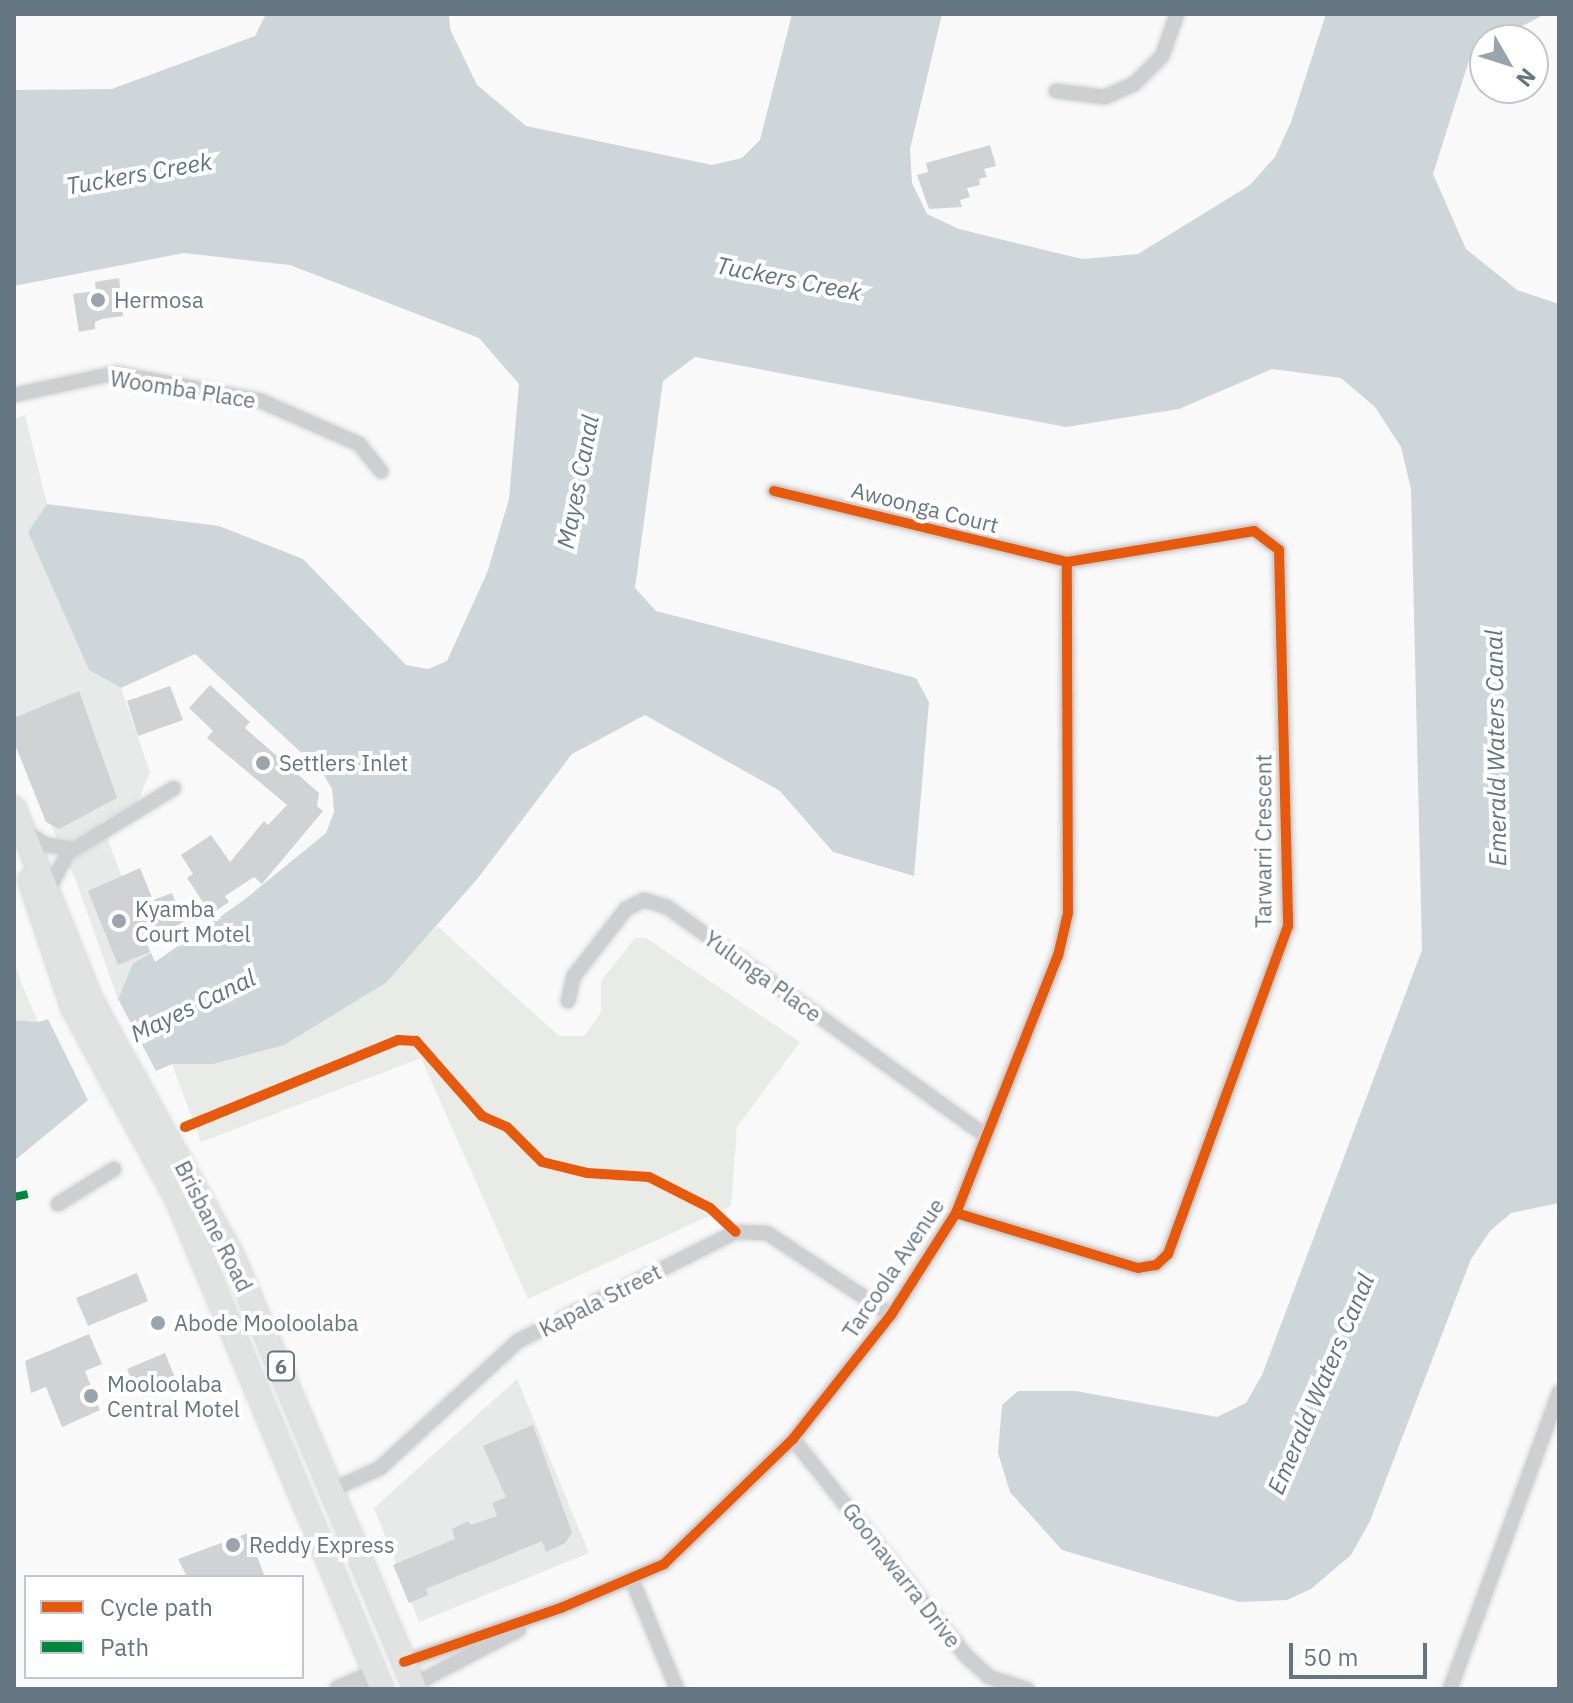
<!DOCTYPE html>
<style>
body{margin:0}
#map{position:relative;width:1573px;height:1703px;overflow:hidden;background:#f9f9f9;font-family:"IBM Plex Sans",sans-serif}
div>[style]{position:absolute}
.built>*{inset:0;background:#e8e9e9}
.green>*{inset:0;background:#e8ebe6}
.water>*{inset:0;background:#ced6d9}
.pier>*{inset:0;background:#f9f9f9}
.building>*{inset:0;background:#d0d2d3}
.roads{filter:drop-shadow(0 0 2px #d5d6d7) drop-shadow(0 0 2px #d5d6d7)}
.minor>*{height:14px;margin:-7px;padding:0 7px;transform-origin:7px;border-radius:7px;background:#cecfd0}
.tertiary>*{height:18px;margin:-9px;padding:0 9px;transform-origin:9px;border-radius:9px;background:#cecfd0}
.primary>*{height:22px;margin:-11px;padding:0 11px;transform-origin:11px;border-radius:11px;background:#e1e2e2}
.quiet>*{height:8px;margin-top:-4px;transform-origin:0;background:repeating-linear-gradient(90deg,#00873e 0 16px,transparent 0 24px)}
.cycleway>*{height:10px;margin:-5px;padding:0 5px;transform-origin:5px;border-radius:5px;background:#e8590c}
.dots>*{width:22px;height:22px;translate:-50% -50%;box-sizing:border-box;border:4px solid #fff;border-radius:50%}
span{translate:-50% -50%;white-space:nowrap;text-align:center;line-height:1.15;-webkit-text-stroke:8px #fff;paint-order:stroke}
.shield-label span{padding:2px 6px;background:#fff;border:2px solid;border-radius:6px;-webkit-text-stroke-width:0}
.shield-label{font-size:20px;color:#657683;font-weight:700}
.poi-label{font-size:22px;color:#657683}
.left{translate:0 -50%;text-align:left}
.street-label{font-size:22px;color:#657683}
.water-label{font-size:24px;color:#60757c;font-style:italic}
.frame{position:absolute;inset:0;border:16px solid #657683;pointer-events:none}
.legend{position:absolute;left:24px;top:1575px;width:280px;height:104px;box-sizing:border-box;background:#fff;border:2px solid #c1c8cd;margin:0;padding:10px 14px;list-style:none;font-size:24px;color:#657683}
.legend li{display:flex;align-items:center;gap:16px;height:40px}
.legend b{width:40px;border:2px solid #c1c8cd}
.north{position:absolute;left:1469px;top:24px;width:80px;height:80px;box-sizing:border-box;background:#fff;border:2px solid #c1c8cd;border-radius:50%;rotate:129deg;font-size:22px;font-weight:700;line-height:32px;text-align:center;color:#657683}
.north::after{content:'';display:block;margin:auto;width:28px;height:36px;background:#99a4ac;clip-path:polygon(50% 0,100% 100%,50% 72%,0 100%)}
.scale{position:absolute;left:1289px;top:1643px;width:138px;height:36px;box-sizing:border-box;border:4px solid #657683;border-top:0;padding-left:10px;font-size:24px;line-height:28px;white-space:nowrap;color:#657683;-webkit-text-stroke:6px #fff;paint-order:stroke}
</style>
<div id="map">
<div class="built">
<i style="clip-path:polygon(25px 415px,47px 504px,29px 532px,89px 670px,121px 688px,150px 772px,137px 804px,101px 822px,151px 953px,133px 963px,118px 999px,76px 881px,14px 742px,14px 419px)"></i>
<i style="clip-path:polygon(517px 1379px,589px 1553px,419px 1622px,374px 1508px)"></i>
</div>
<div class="green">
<i style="clip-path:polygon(437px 926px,559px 1036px,584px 1036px,601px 1013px,601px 981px,635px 938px,646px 938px,800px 1042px,737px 1127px,731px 1206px,528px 1299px,421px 1058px,201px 1142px,172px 1064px,213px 1064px,387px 982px)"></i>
<i style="clip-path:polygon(14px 961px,23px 987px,38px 1022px,14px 1020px)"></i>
</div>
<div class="water">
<i style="clip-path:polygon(266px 14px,449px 14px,450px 29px,477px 85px,526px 126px,712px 165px,742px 158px,760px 140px,792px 14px,942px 14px,910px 149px,912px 183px,927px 214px,959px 229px,1082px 259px,1138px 254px,1250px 185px,1275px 157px,1291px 122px,1326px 14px,1545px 14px,1496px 40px,1485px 40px,1485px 46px,1471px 54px,1433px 174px,1466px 249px,1517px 290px,1559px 304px,1559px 1203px,1511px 1213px,1490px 1231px,1471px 1259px,1370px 1521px,1351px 1555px,1311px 1589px,1287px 1600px,1239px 1602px,1062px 1550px,1010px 1492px,998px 1453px,1002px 1405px,1018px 1391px,1076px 1391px,1217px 1417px,1246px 1403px,1262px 1375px,1422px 950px,1411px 489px,1401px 447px,1375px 407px,1341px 378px,1272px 369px,1179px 409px,1066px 427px,695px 357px,663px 381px,635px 588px,656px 611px,916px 678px,929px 702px,914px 876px,833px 852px,780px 791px,645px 715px,572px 754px,478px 878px,387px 982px,284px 1045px,213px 1064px,172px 1064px,88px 1100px,14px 1161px,14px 1020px,38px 1022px,118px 999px,133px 963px,151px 953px,155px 962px,244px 900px,326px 833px,334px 812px,332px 789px,322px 772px,195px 654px,121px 688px,89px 670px,28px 532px,47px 504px,219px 526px,303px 559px,406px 665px,428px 669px,447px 661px,487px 573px,509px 499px,519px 384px,479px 338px,290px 265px,184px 253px,14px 286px,14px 90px,112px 89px,255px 36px)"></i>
</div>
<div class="pier">
<i style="clip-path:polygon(118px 999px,156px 1071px,88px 1100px,48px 1019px)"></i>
</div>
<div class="building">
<i style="clip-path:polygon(990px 145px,996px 166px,984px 169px,987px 177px,979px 179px,980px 185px,967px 188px,970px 197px,960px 200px,962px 207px,929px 209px,917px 175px,928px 172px,926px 163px)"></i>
<i style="clip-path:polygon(119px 278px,123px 316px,102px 319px,95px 322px,95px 329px,79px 332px,73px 294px,96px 291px,95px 282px)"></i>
<i style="clip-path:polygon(210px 685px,250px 722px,245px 728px,319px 793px,317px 806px,323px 811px,262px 884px,254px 877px,225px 896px,229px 902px,211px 914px,187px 878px,193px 874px,181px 855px,211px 835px,230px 862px,264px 821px,268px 825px,287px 805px,207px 738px,213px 731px,189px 708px)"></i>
<i style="clip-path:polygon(170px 686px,183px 720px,138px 736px,127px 701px)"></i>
<i style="clip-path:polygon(79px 691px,117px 798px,59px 829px,46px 822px,14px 742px,14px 718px)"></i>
<i style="clip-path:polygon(140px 868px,153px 900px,172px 893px,183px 923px,144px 938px,150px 952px,118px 965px,88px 891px)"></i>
<i style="clip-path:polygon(137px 1273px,148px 1301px,88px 1326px,76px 1298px)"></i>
<i style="clip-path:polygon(89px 1334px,102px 1364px,85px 1371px,100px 1410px,62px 1427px,46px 1387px,31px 1393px,25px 1361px)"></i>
<i style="clip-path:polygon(165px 1353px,175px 1378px,137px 1394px,127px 1369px)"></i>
<i style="clip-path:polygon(533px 1425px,572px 1533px,565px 1543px,546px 1552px,542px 1541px,426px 1589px,428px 1595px,409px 1603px,393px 1565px,455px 1539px,452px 1529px,468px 1521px,471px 1525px,497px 1516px,492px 1503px,506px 1497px,483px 1446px)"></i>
<i style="clip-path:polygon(248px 1533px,265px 1577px,187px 1577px,178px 1559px)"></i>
</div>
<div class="roads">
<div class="minor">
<i style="left:1056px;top:91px;width:49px;rotate:7deg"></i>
<i style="left:1105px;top:97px;width:32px;rotate:-24deg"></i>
<i style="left:1134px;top:84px;width:40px;rotate:-45deg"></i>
<i style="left:1162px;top:56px;width:45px;rotate:-70.3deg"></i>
<i style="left:14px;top:395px;width:104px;rotate:-12.2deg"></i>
<i style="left:116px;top:373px;width:148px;rotate:10.9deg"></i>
<i style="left:261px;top:401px;width:107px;rotate:23.7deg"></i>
<i style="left:359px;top:444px;width:35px;rotate:51deg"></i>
<i style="left:774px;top:491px;width:301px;rotate:13.6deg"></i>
<i style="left:1067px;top:562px;width:190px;rotate:-9.4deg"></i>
<i style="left:1254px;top:531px;width:31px;rotate:37deg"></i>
<i style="left:1279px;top:550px;width:376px;rotate:88.6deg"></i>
<i style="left:1288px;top:926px;width:349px;rotate:110.1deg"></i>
<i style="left:1168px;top:1254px;width:16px;rotate:137deg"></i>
<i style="left:1156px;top:1265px;width:18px;rotate:171deg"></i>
<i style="left:1138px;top:1268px;width:190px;rotate:-163.2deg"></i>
<i style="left:26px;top:832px;width:24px;rotate:33deg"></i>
<i style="left:46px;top:845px;width:27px;rotate:8deg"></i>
<i style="left:47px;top:892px;width:44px;rotate:-61.7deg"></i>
<i style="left:68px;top:853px;width:124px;rotate:-31.5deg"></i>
<i style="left:568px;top:1001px;width:26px;rotate:-77deg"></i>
<i style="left:574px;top:976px;width:85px;rotate:-52.2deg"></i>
<i style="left:626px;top:909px;width:20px;rotate:-27deg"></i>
<i style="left:644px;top:900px;width:24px;rotate:17deg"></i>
<i style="left:667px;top:907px;width:393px;rotate:35.7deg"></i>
<i style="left:58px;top:1204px;width:66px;rotate:-32deg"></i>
<i style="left:793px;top:1439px;width:278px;rotate:51.4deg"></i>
<i style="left:966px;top:1656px;width:31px;rotate:42deg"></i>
<i style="left:989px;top:1677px;width:40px;rotate:18deg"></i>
<i style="left:334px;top:1489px;width:51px;rotate:-24.5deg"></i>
<i style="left:380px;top:1468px;width:188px;rotate:-42.6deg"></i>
<i style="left:518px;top:1341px;width:244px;rotate:-26.6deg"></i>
<i style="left:736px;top:1232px;width:31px;rotate:2deg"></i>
<i style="left:767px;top:1233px;width:149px;rotate:33.5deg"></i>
<i style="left:632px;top:1580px;width:118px;rotate:67.6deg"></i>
<i style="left:404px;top:1662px;width:166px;rotate:-19deg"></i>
<i style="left:561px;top:1608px;width:112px;rotate:-23.1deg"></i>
<i style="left:664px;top:1564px;width:180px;rotate:-44.1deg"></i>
<i style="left:793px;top:1439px;width:158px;rotate:-51.7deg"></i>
<i style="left:891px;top:1315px;width:121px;rotate:-57.5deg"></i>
<i style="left:956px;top:1213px;width:277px;rotate:-68.4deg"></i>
<i style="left:1058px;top:956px;width:44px;rotate:-76.9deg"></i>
<i style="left:1068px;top:913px;width:351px;rotate:-90.2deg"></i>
<i style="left:413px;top:1685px;width:119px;rotate:-27.6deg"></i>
<i style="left:1450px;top:1689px;width:316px;rotate:-69.8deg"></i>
</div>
<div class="tertiary">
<i style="left:339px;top:1689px;width:39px;rotate:-23deg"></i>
</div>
<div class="primary">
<i style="left:14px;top:808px;width:207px;rotate:68.1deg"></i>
<i style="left:91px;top:1000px;width:291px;rotate:61.1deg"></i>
<i style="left:232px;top:1255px;width:471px;rotate:67.1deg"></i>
<i style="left:30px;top:880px;width:135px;rotate:71.4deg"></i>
<i style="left:73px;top:1008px;width:217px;rotate:61.4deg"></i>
<i style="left:177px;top:1199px;width:531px;rotate:67.3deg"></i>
</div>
</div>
<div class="quiet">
<i style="left:14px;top:1197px;width:14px;rotate:-12deg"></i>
</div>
<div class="cycleway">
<i style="left:774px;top:491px;width:301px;rotate:13.6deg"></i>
<i style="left:1067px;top:562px;width:190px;rotate:-9.4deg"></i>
<i style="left:1254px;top:531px;width:31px;rotate:37deg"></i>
<i style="left:1279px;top:550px;width:376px;rotate:88.6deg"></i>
<i style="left:1288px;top:926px;width:349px;rotate:110.1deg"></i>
<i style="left:1168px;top:1254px;width:16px;rotate:137deg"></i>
<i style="left:1156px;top:1265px;width:18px;rotate:171deg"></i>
<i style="left:1138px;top:1268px;width:190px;rotate:-163.2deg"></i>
<i style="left:185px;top:1127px;width:230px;rotate:-22.2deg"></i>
<i style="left:398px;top:1040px;width:18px;rotate:3deg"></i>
<i style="left:416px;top:1041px;width:100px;rotate:48.7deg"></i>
<i style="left:482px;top:1116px;width:27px;rotate:24deg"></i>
<i style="left:507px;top:1127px;width:49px;rotate:45deg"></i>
<i style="left:542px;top:1162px;width:46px;rotate:13.7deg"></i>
<i style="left:587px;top:1173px;width:62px;rotate:3.7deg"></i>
<i style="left:649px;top:1177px;width:68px;rotate:26.9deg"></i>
<i style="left:710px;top:1208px;width:35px;rotate:43deg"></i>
<i style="left:404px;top:1662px;width:166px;rotate:-19deg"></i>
<i style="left:561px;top:1608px;width:112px;rotate:-23.1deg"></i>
<i style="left:664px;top:1564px;width:180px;rotate:-44.1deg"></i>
<i style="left:793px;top:1439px;width:158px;rotate:-51.7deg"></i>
<i style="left:891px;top:1315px;width:121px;rotate:-57.5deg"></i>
<i style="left:956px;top:1213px;width:277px;rotate:-68.4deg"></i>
<i style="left:1058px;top:956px;width:44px;rotate:-76.9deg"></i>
<i style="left:1068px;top:913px;width:351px;rotate:-90.2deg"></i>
</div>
<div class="dots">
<i style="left:98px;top:300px;background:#99a4ac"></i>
<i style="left:263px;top:763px;background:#99a4ac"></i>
<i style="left:119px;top:921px;background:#99a4ac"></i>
<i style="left:158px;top:1323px;background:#99a4ac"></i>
<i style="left:91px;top:1396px;background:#99a4ac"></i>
<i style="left:233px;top:1545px;background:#99a4ac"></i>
</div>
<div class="shield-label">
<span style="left:281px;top:1366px">6</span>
</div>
<div class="poi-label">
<span class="left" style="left:114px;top:300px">Hermosa</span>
<span class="left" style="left:279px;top:763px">Settlers Inlet</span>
<span class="left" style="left:135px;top:921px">Kyamba<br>Court Motel</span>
<span class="left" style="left:174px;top:1323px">Abode Mooloolaba</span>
<span class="left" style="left:107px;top:1396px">Mooloolaba<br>Central Motel</span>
<span class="left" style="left:249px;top:1545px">Reddy Express</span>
</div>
<div class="street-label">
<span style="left:183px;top:389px;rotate:9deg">Woomba Place</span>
<span style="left:925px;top:507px;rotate:14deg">Awoonga Court</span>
<span style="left:1263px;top:841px;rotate:-90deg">Tarwarri Crescent</span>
<span style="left:763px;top:976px;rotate:36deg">Yulunga Place</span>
<span style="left:214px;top:1226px;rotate:63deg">Brisbane Road</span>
<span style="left:893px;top:1268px;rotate:-56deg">Tarcoola Avenue</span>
<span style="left:600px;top:1300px;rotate:-27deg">Kapala Street</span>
<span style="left:902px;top:1575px;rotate:52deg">Goonawarra Drive</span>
</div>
<div class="water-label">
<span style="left:139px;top:174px;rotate:-10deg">Tuckers Creek</span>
<span style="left:789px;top:279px;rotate:11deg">Tuckers Creek</span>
<span style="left:578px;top:482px;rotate:-79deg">Mayes Canal</span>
<span style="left:1496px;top:748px;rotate:-91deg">Emerald Waters Canal</span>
<span style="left:193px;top:1006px;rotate:-26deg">Mayes Canal</span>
<span style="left:1321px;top:1384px;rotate:-67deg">Emerald Waters Canal</span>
</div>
<div class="frame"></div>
<ul class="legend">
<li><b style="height:10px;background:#e8590c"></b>Cycle path</li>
<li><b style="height:10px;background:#00873e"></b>Path</li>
</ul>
<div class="north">N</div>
<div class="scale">50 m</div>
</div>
